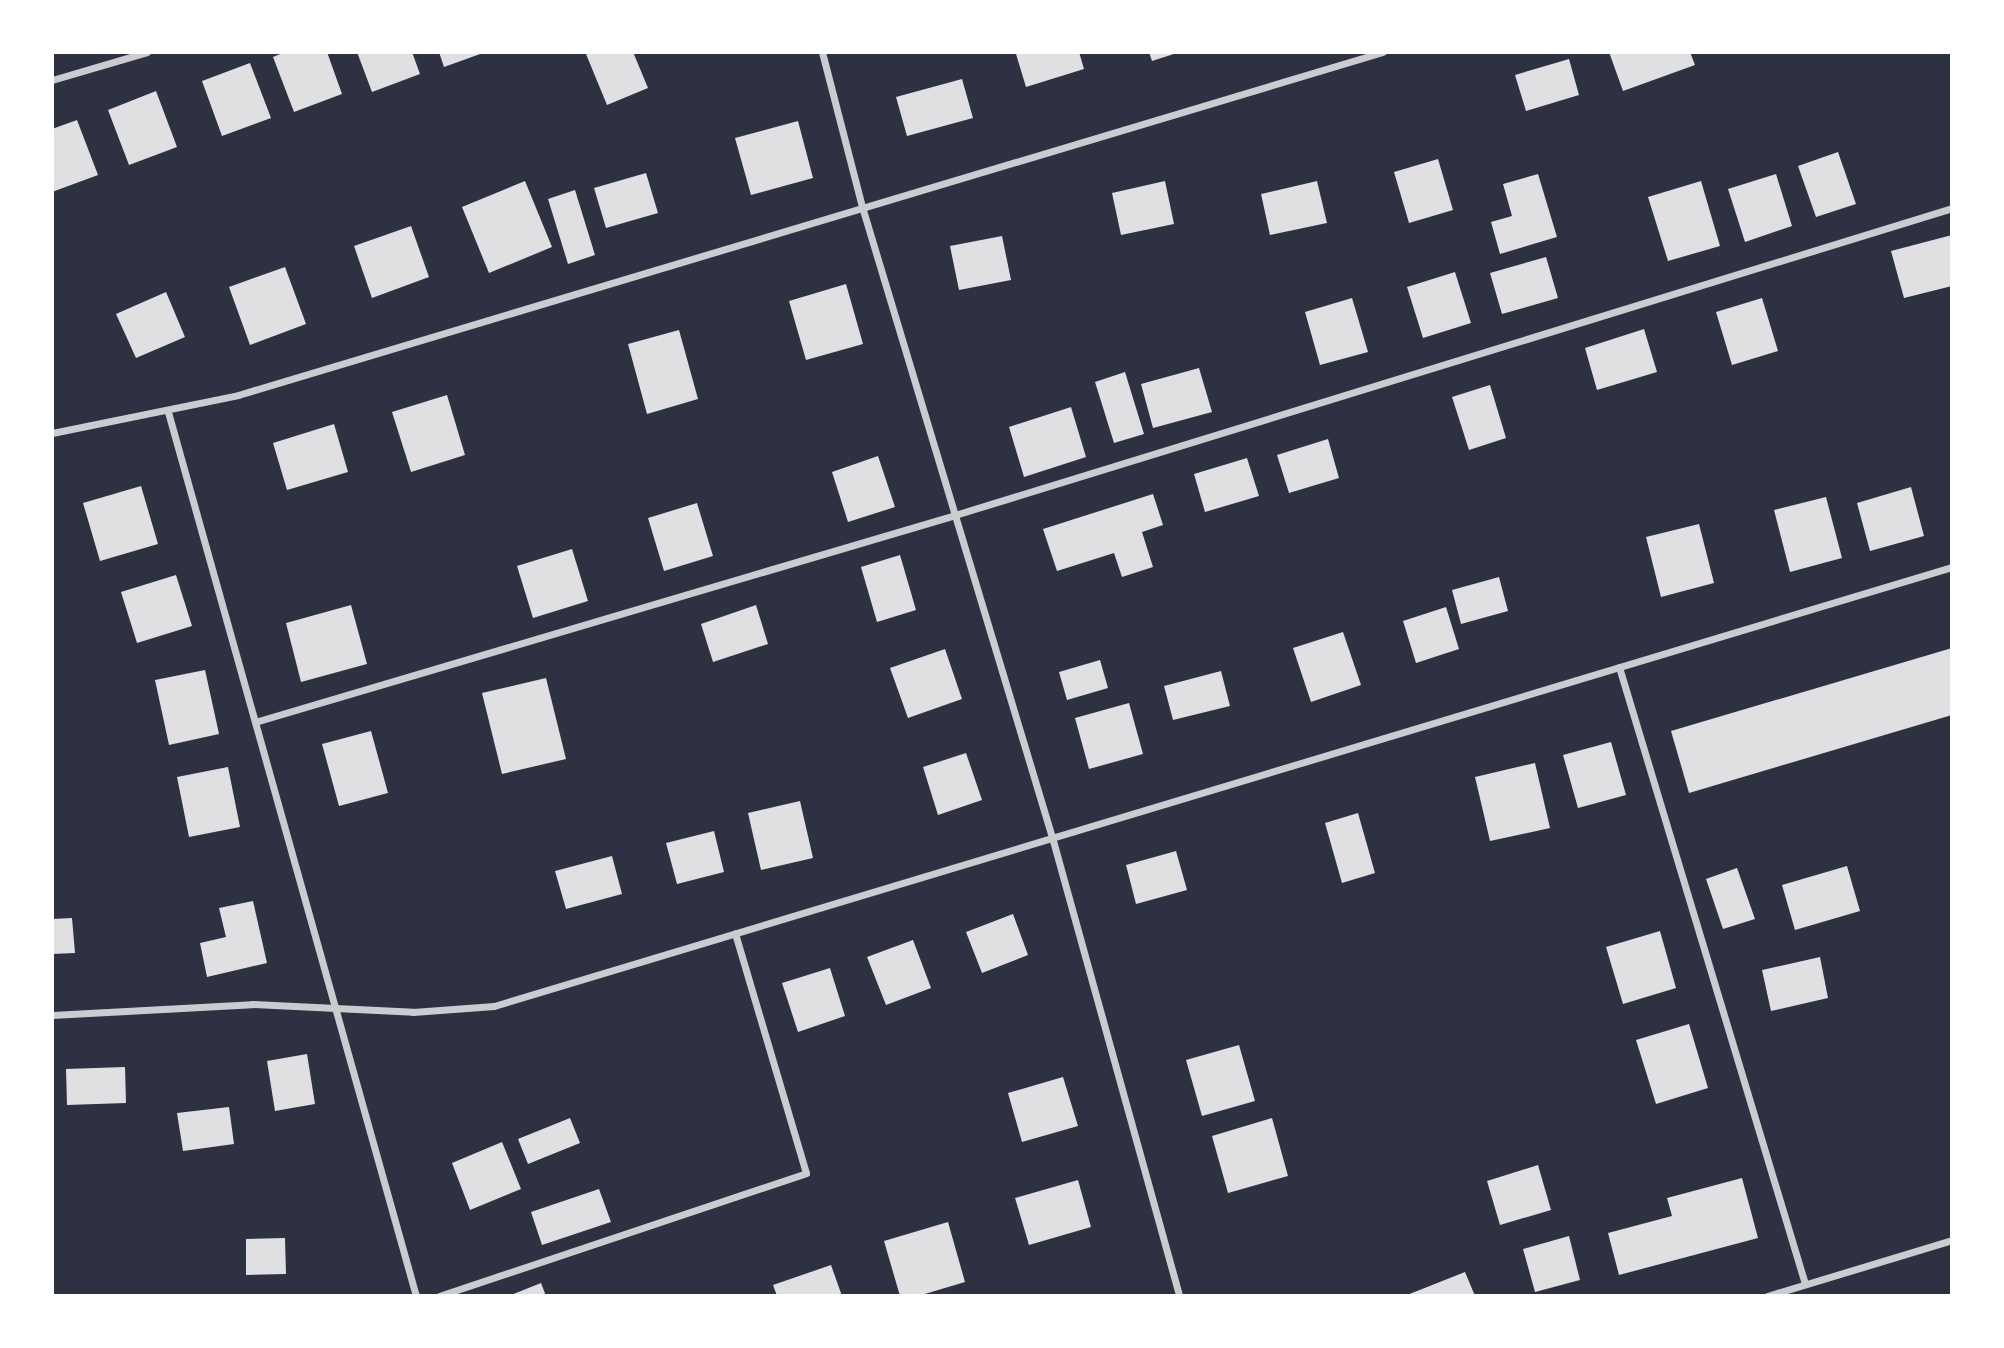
<!DOCTYPE html>
<style>
body{margin:0}
#map{position:relative;width:2004px;height:1348px;overflow:hidden;background:#2d3142;font-family:"Fira Sans",sans-serif}
div>[style]{position:absolute}
.building>*{inset:0;background:#e0e0e3}
.minor>*{height:7px;margin:-3.5px;padding:0 3.5px;transform-origin:3.5px;border-radius:3.5px;background:#caccd0}
span{translate:-50% -50%;white-space:nowrap;text-align:center;line-height:1.15;-webkit-text-stroke:5px #fff;paint-order:stroke}
.frame{position:absolute;inset:0;border:54px solid #fff;pointer-events:none}
</style>
<div id="map">
<div class="building">
<i style="clip-path:polygon(285px 52px,327px 52px,342px 94px,294px 112px,273px 57px)"></i>
<i style="clip-path:polygon(357px 52px,412px 52px,420px 74px,372px 92px)"></i>
<i style="clip-path:polygon(439px 52px,483px 52px,483px 53px,444px 67px)"></i>
<i style="clip-path:polygon(633px 52px,648px 88px,607px 105px,586px 54px)"></i>
<i style="clip-path:polygon(1079px 52px,1084px 69px,1026px 87px,1016px 54px)"></i>
<i style="clip-path:polygon(1149px 52px,1177px 52px,1177px 53px,1152px 61px)"></i>
<i style="clip-path:polygon(1609px 52px,1690px 52px,1695px 65px,1623px 91px)"></i>
<i style="clip-path:polygon(1569px 59px,1579px 95px,1526px 111px,1515px 75px)"></i>
<i style="clip-path:polygon(250px 63px,271px 118px,222px 136px,202px 81px)"></i>
<i style="clip-path:polygon(962px 79px,973px 118px,907px 136px,896px 97px)"></i>
<i style="clip-path:polygon(156px 91px,177px 147px,129px 165px,108px 110px)"></i>
<i style="clip-path:polygon(77px 120px,98px 175px,52px 192px,52px 129px)"></i>
<i style="clip-path:polygon(798px 121px,813px 178px,751px 195px,735px 138px)"></i>
<i style="clip-path:polygon(1838px 152px,1856px 204px,1816px 217px,1798px 166px)"></i>
<i style="clip-path:polygon(1438px 159px,1453px 210px,1409px 223px,1394px 172px)"></i>
<i style="clip-path:polygon(646px 173px,658px 213px,606px 228px,594px 188px)"></i>
<i style="clip-path:polygon(1538px 174px,1557px 237px,1500px 254px,1491px 222px,1512px 216px,1503px 184px)"></i>
<i style="clip-path:polygon(1776px 174px,1792px 226px,1745px 242px,1728px 189px)"></i>
<i style="clip-path:polygon(525px 181px,552px 247px,489px 273px,462px 207px)"></i>
<i style="clip-path:polygon(1165px 181px,1174px 224px,1121px 235px,1112px 193px)"></i>
<i style="clip-path:polygon(1317px 181px,1327px 223px,1270px 235px,1261px 194px)"></i>
<i style="clip-path:polygon(1701px 181px,1720px 246px,1668px 261px,1648px 197px)"></i>
<i style="clip-path:polygon(575px 190px,595px 255px,568px 264px,548px 199px)"></i>
<i style="clip-path:polygon(411px 226px,429px 277px,372px 298px,354px 246px)"></i>
<i style="clip-path:polygon(1952px 235px,1952px 286px,1904px 298px,1891px 251px)"></i>
<i style="clip-path:polygon(1002px 236px,1011px 280px,959px 290px,950px 246px)"></i>
<i style="clip-path:polygon(1546px 257px,1558px 298px,1502px 314px,1490px 273px)"></i>
<i style="clip-path:polygon(285px 267px,306px 324px,250px 345px,229px 287px)"></i>
<i style="clip-path:polygon(1455px 272px,1471px 323px,1423px 338px,1407px 287px)"></i>
<i style="clip-path:polygon(846px 284px,863px 344px,806px 360px,789px 301px)"></i>
<i style="clip-path:polygon(166px 292px,185px 337px,136px 358px,116px 314px)"></i>
<i style="clip-path:polygon(1352px 298px,1368px 352px,1320px 365px,1305px 312px)"></i>
<i style="clip-path:polygon(1762px 298px,1778px 351px,1732px 365px,1716px 312px)"></i>
<i style="clip-path:polygon(1644px 329px,1657px 372px,1597px 390px,1585px 348px)"></i>
<i style="clip-path:polygon(679px 330px,698px 399px,647px 414px,628px 344px)"></i>
<i style="clip-path:polygon(1199px 368px,1212px 412px,1153px 428px,1141px 384px)"></i>
<i style="clip-path:polygon(1125px 372px,1144px 434px,1114px 443px,1095px 382px)"></i>
<i style="clip-path:polygon(1490px 385px,1506px 438px,1469px 450px,1452px 397px)"></i>
<i style="clip-path:polygon(447px 395px,465px 455px,411px 472px,392px 412px)"></i>
<i style="clip-path:polygon(1071px 407px,1086px 457px,1024px 477px,1009px 427px)"></i>
<i style="clip-path:polygon(334px 424px,348px 472px,287px 490px,273px 443px)"></i>
<i style="clip-path:polygon(1328px 439px,1339px 478px,1289px 493px,1277px 455px)"></i>
<i style="clip-path:polygon(878px 456px,895px 507px,848px 522px,832px 472px)"></i>
<i style="clip-path:polygon(1247px 458px,1259px 496px,1205px 512px,1194px 474px)"></i>
<i style="clip-path:polygon(141px 486px,158px 544px,100px 561px,83px 503px)"></i>
<i style="clip-path:polygon(1911px 487px,1924px 536px,1870px 551px,1857px 503px)"></i>
<i style="clip-path:polygon(1153px 494px,1163px 525px,1142px 532px,1153px 567px,1122px 577px,1114px 553px,1057px 571px,1043px 529px)"></i>
<i style="clip-path:polygon(1826px 497px,1842px 558px,1790px 572px,1774px 510px)"></i>
<i style="clip-path:polygon(697px 503px,713px 556px,664px 571px,648px 518px)"></i>
<i style="clip-path:polygon(1699px 524px,1714px 583px,1661px 597px,1646px 537px)"></i>
<i style="clip-path:polygon(572px 549px,588px 601px,533px 618px,517px 566px)"></i>
<i style="clip-path:polygon(900px 555px,916px 610px,877px 622px,861px 567px)"></i>
<i style="clip-path:polygon(176px 575px,192px 626px,137px 643px,121px 592px)"></i>
<i style="clip-path:polygon(1499px 577px,1508px 611px,1461px 624px,1452px 590px)"></i>
<i style="clip-path:polygon(351px 605px,367px 664px,301px 682px,286px 623px)"></i>
<i style="clip-path:polygon(756px 605px,768px 644px,713px 662px,701px 624px)"></i>
<i style="clip-path:polygon(1446px 607px,1459px 649px,1416px 663px,1403px 621px)"></i>
<i style="clip-path:polygon(1343px 632px,1361px 685px,1311px 702px,1293px 648px)"></i>
<i style="clip-path:polygon(1952px 648px,1952px 715px,1689px 793px,1671px 731px)"></i>
<i style="clip-path:polygon(945px 649px,962px 699px,908px 718px,890px 668px)"></i>
<i style="clip-path:polygon(1100px 660px,1108px 688px,1067px 700px,1059px 672px)"></i>
<i style="clip-path:polygon(205px 670px,219px 734px,169px 745px,155px 680px)"></i>
<i style="clip-path:polygon(1221px 671px,1230px 706px,1173px 720px,1164px 686px)"></i>
<i style="clip-path:polygon(546px 678px,566px 759px,502px 774px,482px 693px)"></i>
<i style="clip-path:polygon(1129px 703px,1143px 754px,1089px 769px,1075px 718px)"></i>
<i style="clip-path:polygon(371px 731px,388px 793px,339px 806px,322px 744px)"></i>
<i style="clip-path:polygon(1611px 742px,1626px 795px,1578px 808px,1563px 755px)"></i>
<i style="clip-path:polygon(966px 753px,982px 800px,938px 815px,923px 767px)"></i>
<i style="clip-path:polygon(1535px 763px,1550px 828px,1490px 841px,1475px 777px)"></i>
<i style="clip-path:polygon(228px 767px,240px 827px,189px 837px,177px 777px)"></i>
<i style="clip-path:polygon(800px 801px,813px 858px,761px 870px,748px 813px)"></i>
<i style="clip-path:polygon(1358px 813px,1375px 873px,1342px 883px,1325px 823px)"></i>
<i style="clip-path:polygon(714px 831px,724px 872px,677px 884px,666px 843px)"></i>
<i style="clip-path:polygon(1176px 851px,1187px 890px,1136px 904px,1126px 865px)"></i>
<i style="clip-path:polygon(612px 856px,622px 894px,566px 909px,555px 871px)"></i>
<i style="clip-path:polygon(1847px 866px,1860px 911px,1795px 930px,1782px 885px)"></i>
<i style="clip-path:polygon(1737px 868px,1755px 919px,1723px 929px,1706px 879px)"></i>
<i style="clip-path:polygon(253px 901px,267px 963px,207px 977px,200px 943px,226px 937px,219px 908px)"></i>
<i style="clip-path:polygon(1013px 914px,1028px 955px,982px 973px,966px 932px)"></i>
<i style="clip-path:polygon(72px 918px,75px 953px,52px 954px,52px 919px)"></i>
<i style="clip-path:polygon(1660px 931px,1676px 988px,1623px 1004px,1606px 947px)"></i>
<i style="clip-path:polygon(913px 940px,931px 988px,886px 1005px,867px 957px)"></i>
<i style="clip-path:polygon(1820px 957px,1828px 998px,1771px 1011px,1762px 970px)"></i>
<i style="clip-path:polygon(830px 968px,845px 1016px,798px 1032px,782px 983px)"></i>
<i style="clip-path:polygon(1689px 1024px,1708px 1088px,1656px 1104px,1636px 1040px)"></i>
<i style="clip-path:polygon(1239px 1045px,1255px 1101px,1202px 1116px,1186px 1060px)"></i>
<i style="clip-path:polygon(307px 1054px,315px 1104px,275px 1111px,267px 1061px)"></i>
<i style="clip-path:polygon(125px 1067px,126px 1103px,67px 1105px,66px 1069px)"></i>
<i style="clip-path:polygon(1063px 1077px,1078px 1126px,1022px 1142px,1008px 1093px)"></i>
<i style="clip-path:polygon(229px 1107px,234px 1144px,183px 1151px,177px 1113px)"></i>
<i style="clip-path:polygon(570px 1118px,580px 1143px,528px 1164px,518px 1139px)"></i>
<i style="clip-path:polygon(1272px 1118px,1288px 1176px,1228px 1193px,1212px 1136px)"></i>
<i style="clip-path:polygon(502px 1142px,521px 1189px,470px 1210px,452px 1163px)"></i>
<i style="clip-path:polygon(1538px 1165px,1551px 1210px,1500px 1225px,1487px 1181px)"></i>
<i style="clip-path:polygon(1742px 1178px,1758px 1238px,1619px 1275px,1608px 1233px,1672px 1216px,1667px 1198px)"></i>
<i style="clip-path:polygon(1078px 1180px,1091px 1227px,1029px 1245px,1015px 1198px)"></i>
<i style="clip-path:polygon(599px 1189px,611px 1222px,542px 1245px,531px 1212px)"></i>
<i style="clip-path:polygon(948px 1222px,965px 1282px,918px 1296px,900px 1296px,884px 1241px)"></i>
<i style="clip-path:polygon(1569px 1236px,1580px 1280px,1535px 1292px,1523px 1249px)"></i>
<i style="clip-path:polygon(285px 1238px,286px 1274px,246px 1275px,246px 1239px)"></i>
<i style="clip-path:polygon(831px 1265px,842px 1296px,777px 1296px,773px 1285px)"></i>
<i style="clip-path:polygon(1465px 1272px,1475px 1296px,1407px 1296px,1407px 1295px)"></i>
<i style="clip-path:polygon(541px 1283px,546px 1296px,511px 1296px,511px 1295px)"></i>
</div>
<div class="minor">
<i style="left:822px;top:52px;width:163px;rotate:75.5deg"></i>
<i style="left:863px;top:210px;width:655px;rotate:73.23deg"></i>
<i style="left:1052px;top:837px;width:476px;rotate:74.5deg"></i>
<i style="left:52px;top:80px;width:99px;rotate:-16.4deg"></i>
<i style="left:168px;top:412px;width:918px;rotate:74.33deg"></i>
<i style="left:52px;top:433px;width:190px;rotate:-11.5deg"></i>
<i style="left:238px;top:395px;width:1195px;rotate:-16.68deg"></i>
<i style="left:1619px;top:667px;width:644px;rotate:73.22deg"></i>
<i style="left:255px;top:722px;width:730px;rotate:-16.47deg"></i>
<i style="left:955px;top:515px;width:1043px;rotate:-17.11deg"></i>
<i style="left:52px;top:1015px;width:200px;rotate:-3.1deg"></i>
<i style="left:252px;top:1004px;width:161px;rotate:2.8deg"></i>
<i style="left:413px;top:1012px;width:81px;rotate:-4.2deg"></i>
<i style="left:494px;top:1006px;width:1523px;rotate:-16.76deg"></i>
<i style="left:439px;top:1296px;width:387px;rotate:-18.5deg"></i>
<i style="left:806px;top:1173px;width:250px;rotate:-106.5deg"></i>
<i style="left:1767px;top:1296px;width:193px;rotate:-16.8deg"></i>
</div>
<div class="frame"></div>
</div>
